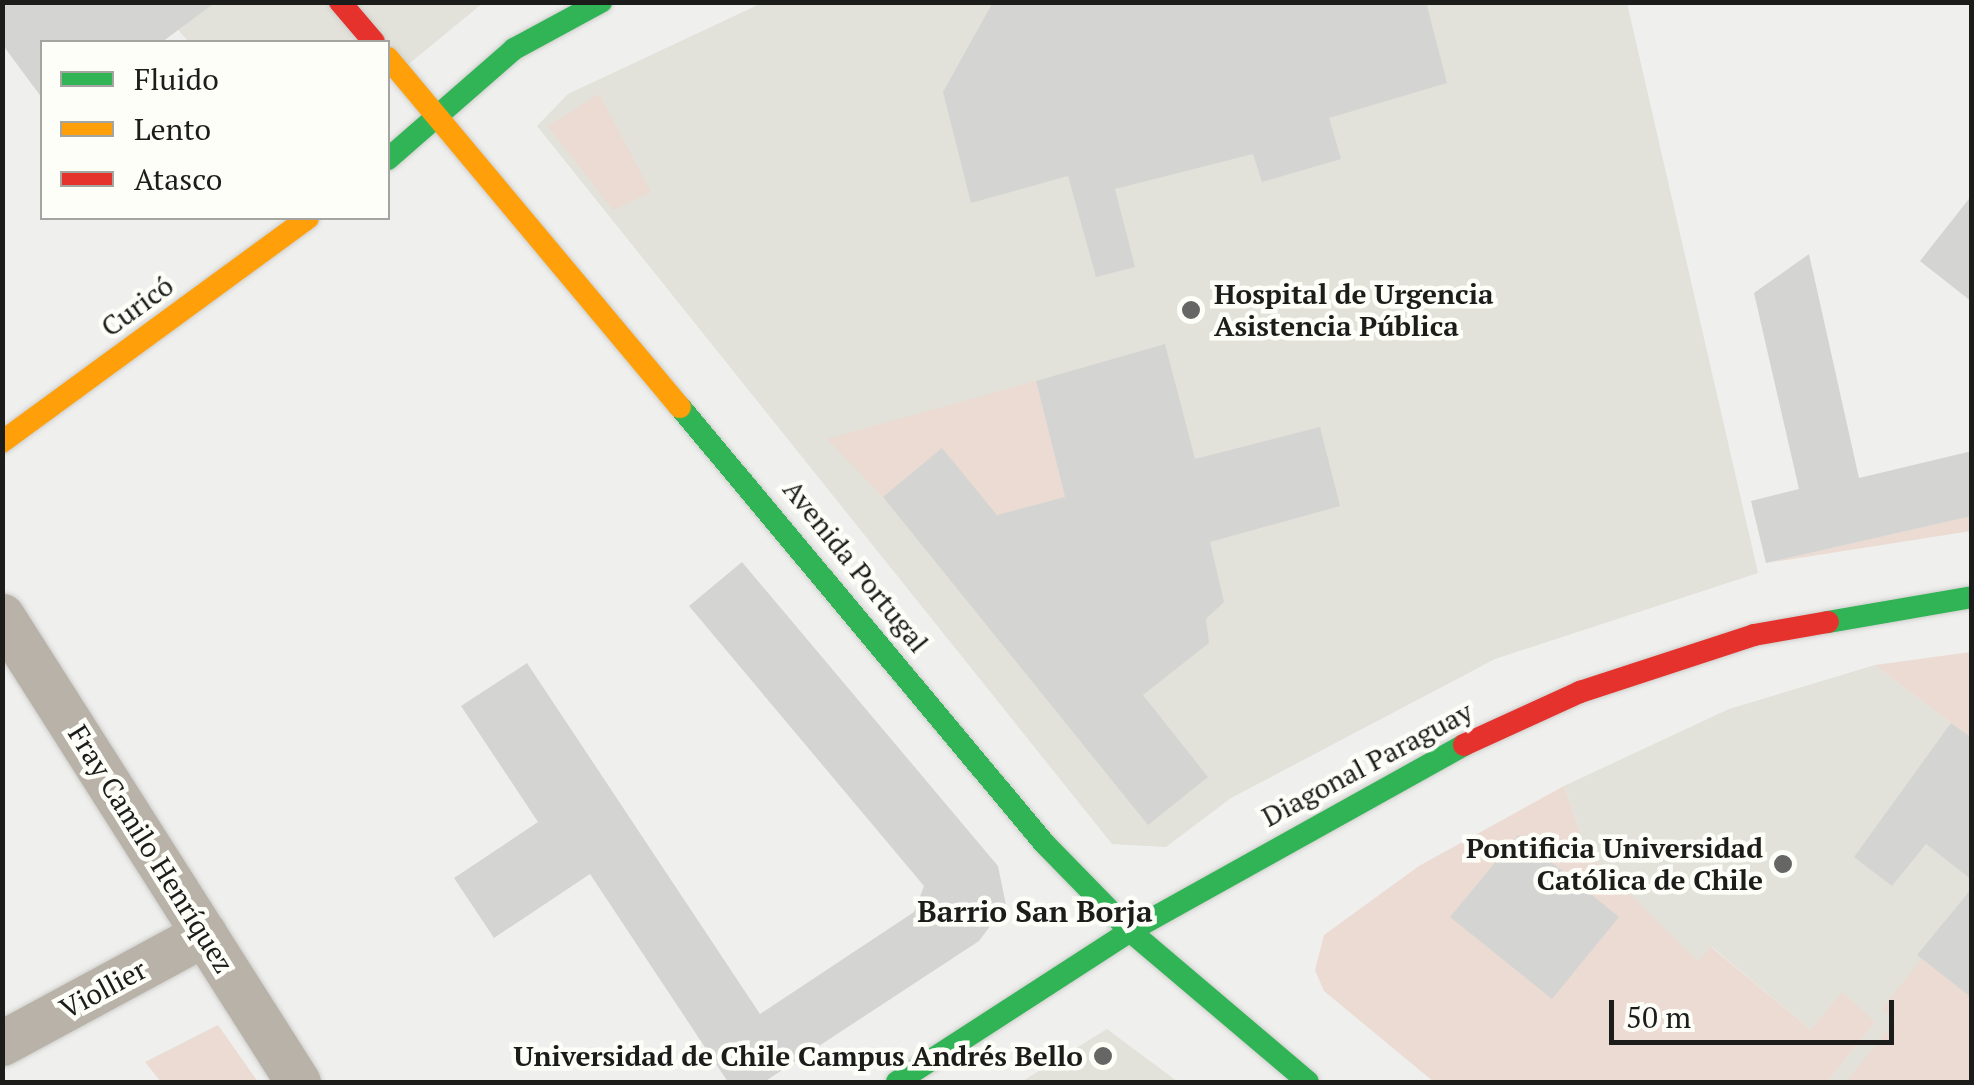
<!DOCTYPE html>
<meta charset="utf-8">
<style>
body{margin:0}
#map{position:relative;width:1974px;height:1085px;overflow:hidden;background:#efefed;font-family:"PT Serif",serif}
div>[style]{position:absolute}
.built>*{inset:0;background:#e2e2da}
.green>*{inset:0;background:#ebdbd2}
.building>*{inset:0;background:#d4d5d3}
.roads{filter:drop-shadow(0 0 2px #cdcdcb) drop-shadow(0 0 2px #cdcdcb)}
.street>*{height:45px;margin:-22.5px;padding:0 22.5px;transform-origin:22.5px;border-radius:22.5px;background:#b9b2a8}
.fast>*{height:22px;margin:-11px;padding:0 11px;transform-origin:11px;border-radius:11px;background:#30b455}
.slow>*{height:22px;margin:-11px;padding:0 11px;transform-origin:11px;border-radius:11px;background:#ff9f0a}
.jam>*{height:22px;margin:-11px;padding:0 11px;transform-origin:11px;border-radius:11px;background:#e5322d}
.dots>*{width:28px;height:28px;translate:-50% -50%;box-sizing:border-box;border:5px solid #fefef9;border-radius:50%}
span{translate:-50% -50%;white-space:nowrap;text-align:center;line-height:1.15;-webkit-text-stroke:9px #fefef9;paint-order:stroke}
.poi-label{font-size:28px;color:#1c1c1a;font-weight:700}
.left{translate:0 -50%;text-align:left}
.right{translate:-100% -50%;text-align:right}
.street-label{font-size:28px;color:#1c1c1a}
.neighbourhood-label{font-size:30px;color:#1c1c1a;font-weight:700}
.frame{position:absolute;inset:0;border:5px solid #1c1c1a;pointer-events:none}
.legend{position:absolute;left:40px;top:40px;width:350px;height:180px;box-sizing:border-box;background:#fefef9;border:2px solid #a4a4a0;margin:0;padding:12px 18px;list-style:none;font-size:30px;color:#1c1c1a}
.legend li{display:flex;align-items:center;gap:20px;height:50px}
.legend b{width:50px;border:2px solid #a4a4a0}
.scale{position:absolute;left:1609px;top:1000px;width:285px;height:45px;box-sizing:border-box;border:5px solid #1c1c1a;border-top:0;padding-left:12px;font-size:30px;line-height:35px;white-space:nowrap;color:#1c1c1a;-webkit-text-stroke:8px #fefef9;paint-order:stroke}
</style>
<div id="map">
<div class="built">
<i style="clip-path:polygon(154px 3px,483px 3px,388px 81px,388px 42px,189px 42px)"></i>
<i style="clip-path:polygon(762px 3px,1627px 3px,1758px 573px,1495px 659px,1231px 798px,1166px 847px,1112px 844px,537px 126px,568px 94px)"></i>
<i style="clip-path:polygon(1875px 665px,1971px 738px,1971px 1082px,1827px 1082px,1875px 1022px,1811px 1030px,1712px 947px,1698px 962px,1586px 852px,1564px 786px,1729px 709px)"></i>
<i style="clip-path:polygon(1107px 1029px,1178px 1082px,1021px 1082px)"></i>
</div>
<div class="green">
<i style="clip-path:polygon(599px 94px,651px 192px,613px 210px,548px 126px)"></i>
<i style="clip-path:polygon(1036px 381px,1065px 497px,997px 515px,942px 449px,883px 497px,827px 439px)"></i>
<i style="clip-path:polygon(1971px 516px,1971px 531px,1766px 563px)"></i>
<i style="clip-path:polygon(1971px 652px,1971px 738px,1875px 665px)"></i>
<i style="clip-path:polygon(1564px 786px,1586px 852px,1698px 961px,1711px 947px,1811px 1030px,1842px 992px,1875px 1022px,1827px 1082px,1434px 1082px,1324px 991px,1315px 970px,1324px 935px,1419px 866px)"></i>
<i style="clip-path:polygon(1971px 895px,1971px 1082px,1846px 1082px,1895px 1021px,1882px 1009px)"></i>
<i style="clip-path:polygon(218px 1025px,258px 1082px,161px 1082px,145px 1062px)"></i>
</div>
<div class="building">
<i style="clip-path:polygon(2px 2px,216px 2px,162px 42px,42px 42px,42px 98px,2px 44px)"></i>
<i style="clip-path:polygon(993px 2px,1426px 2px,1447px 83px,1329px 118px,1341px 159px,1262px 182px,1253px 154px,1115px 189px,1135px 267px,1096px 277px,1068px 176px,971px 203px,943px 92px)"></i>
<i style="clip-path:polygon(1972px 195px,1972px 302px,1920px 261px)"></i>
<i style="clip-path:polygon(1809px 254px,1859px 478px,1972px 451px,1972px 516px,1766px 563px,1751px 501px,1799px 489px,1754px 293px)"></i>
<i style="clip-path:polygon(1165px 344px,1195px 459px,1320px 427px,1340px 506px,1210px 542px,1224px 602px,1206px 619px,1209px 643px,1143px 695px,1208px 777px,1148px 825px,883px 497px,942px 448px,997px 515px,1065px 497px,1036px 381px)"></i>
<i style="clip-path:polygon(742px 562px,998px 866px,1006px 905px,979px 941px,764px 1082px,728px 1082px,590px 874px,494px 938px,454px 878px,538px 822px,461px 706px,527px 663px,760px 1014px,914px 912px,924px 886px,689px 606px)"></i>
<i style="clip-path:polygon(1951px 723px,1972px 738px,1972px 880px,1926px 844px,1892px 886px,1854px 857px)"></i>
<i style="clip-path:polygon(1518px 835px,1619px 917px,1552px 999px,1450px 917px)"></i>
<i style="clip-path:polygon(1972px 888px,1972px 998px,1917px 955px)"></i>
</div>
<div class="roads">
<div class="street">
<i style="left:2px;top:616px;width:552px;rotate:57.58deg"></i>
<i style="left:2px;top:1043px;width:230px;rotate:-28.4deg"></i>
</div>
<div class="fast">
<i style="left:388px;top:159px;width:167px;rotate:-41.1deg"></i>
<i style="left:514px;top:49px;width:99px;rotate:-28.4deg"></i>
<i style="left:680px;top:407px;width:568px;rotate:50.14deg"></i>
<i style="left:1044px;top:843px;width:123px;rotate:45.7deg"></i>
<i style="left:1130px;top:931px;width:233px;rotate:40.3deg"></i>
<i style="left:1828px;top:622px;width:146px;rotate:-9.8deg"></i>
<i style="left:897px;top:1082px;width:278px;rotate:-32.9deg"></i>
<i style="left:1130px;top:931px;width:382px;rotate:-29.1deg"></i>
</div>
<div class="slow">
<i style="left:388px;top:58px;width:455px;rotate:50.1deg"></i>
<i style="left:2px;top:442px;width:379px;rotate:-36.2deg"></i>
</div>
<div class="jam">
<i style="left:340px;top:2px;width:52px;rotate:49.6deg"></i>
<i style="left:1464px;top:745px;width:128px;rotate:-24.6deg"></i>
<i style="left:1580px;top:692px;width:183px;rotate:-18.1deg"></i>
<i style="left:1754px;top:635px;width:75px;rotate:-10deg"></i>
</div>
</div>
<div class="dots">
<i style="left:1191px;top:310px;background:#666664"></i>
<i style="left:1783px;top:864px;background:#666664"></i>
<i style="left:1103px;top:1056px;background:#666664"></i>
</div>
<div class="poi-label">
<span class="left" style="left:1214px;top:310px">Hospital de Urgencia<br>Asistencia Pública</span>
<span class="right" style="left:1763px;top:864px">Pontificia Universidad<br>Católica de Chile</span>
<span class="right" style="left:1083px;top:1056px">Universidad de Chile Campus Andrés Bello</span>
</div>
<div class="street-label">
<span style="left:137px;top:306px;rotate:-36deg">Curicó</span>
<span style="left:856px;top:566px;rotate:51deg">Avenida Portugal</span>
<span style="left:1367px;top:764px;rotate:-28deg">Diagonal Paraguay</span>
<span style="left:151px;top:849px;rotate:58deg">Fray Camilo Henríquez</span>
<span style="left:103px;top:989px;rotate:-28deg">Viollier</span>
</div>
<div class="neighbourhood-label">
<span style="left:1035px;top:911px">Barrio San Borja</span>
</div>
<div class="frame"></div>
<ul class="legend">
<li><b style="height:12px;background:#30b455"></b>Fluido</li>
<li><b style="height:12px;background:#ff9f0a"></b>Lento</li>
<li><b style="height:12px;background:#e5322d"></b>Atasco</li>
</ul>
<div class="scale">50 m</div>
</div>
